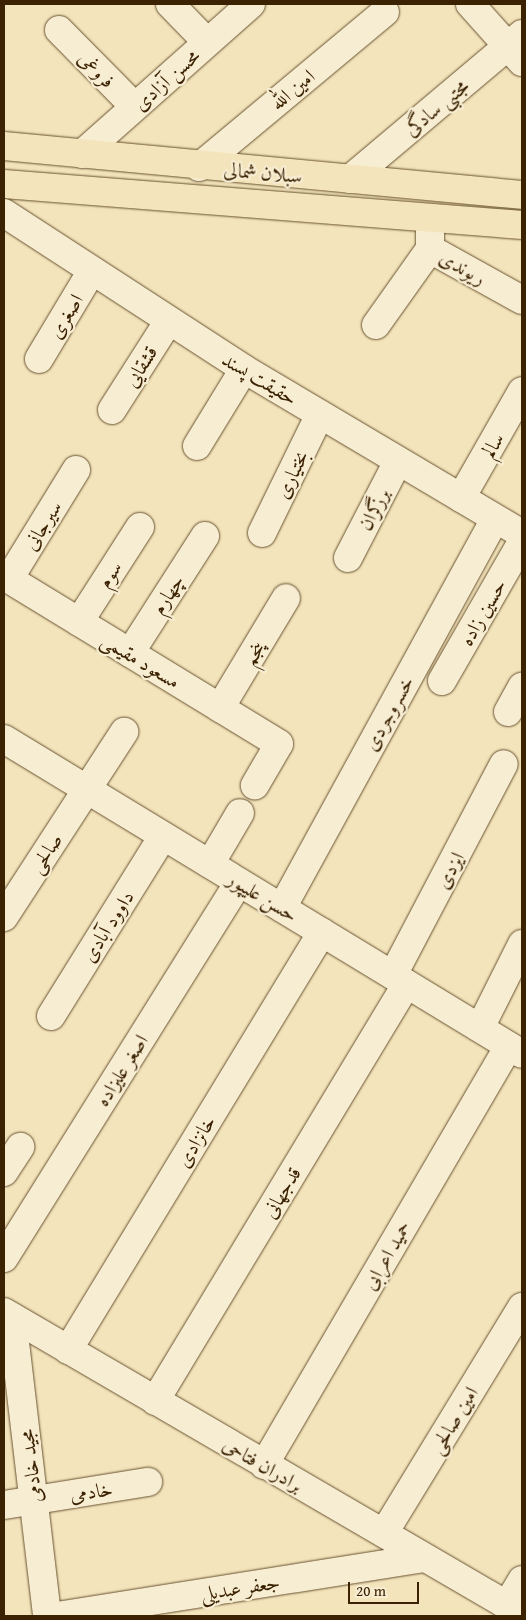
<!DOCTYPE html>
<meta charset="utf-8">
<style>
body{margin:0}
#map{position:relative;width:526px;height:1620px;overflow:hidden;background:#f3e4bb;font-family:"Gentium Book Plus",Amiri,serif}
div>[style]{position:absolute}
.roads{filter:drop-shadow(0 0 1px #695230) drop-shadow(0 0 1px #695230)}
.minor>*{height:28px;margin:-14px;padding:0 14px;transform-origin:14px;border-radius:14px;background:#f7edd3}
.primary>*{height:28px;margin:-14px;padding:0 14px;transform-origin:14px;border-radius:14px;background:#f3e4bb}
span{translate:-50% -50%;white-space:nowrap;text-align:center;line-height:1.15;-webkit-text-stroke:4.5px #f7edd3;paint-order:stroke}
.street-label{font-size:20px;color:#3b2202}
.frame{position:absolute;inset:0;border:5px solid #3b2202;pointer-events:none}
.scale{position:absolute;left:348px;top:1582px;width:71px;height:22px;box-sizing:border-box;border:2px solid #3b2202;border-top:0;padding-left:6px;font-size:15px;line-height:18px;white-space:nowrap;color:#3b2202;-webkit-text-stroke:4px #f7edd3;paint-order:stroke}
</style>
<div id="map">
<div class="roads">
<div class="minor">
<i style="left:170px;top:4px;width:53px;rotate:45.8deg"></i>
<i style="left:470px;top:4px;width:78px;rotate:48.1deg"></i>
<i style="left:59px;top:30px;width:108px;rotate:45.4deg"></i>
<i style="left:82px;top:154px;width:226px;rotate:-41.6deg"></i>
<i style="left:199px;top:167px;width:242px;rotate:-39.8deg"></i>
<i style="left:350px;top:179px;width:225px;rotate:-40.1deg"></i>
<i style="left:4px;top:213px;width:286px;rotate:33deg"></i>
<i style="left:244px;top:369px;width:323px;rotate:30.7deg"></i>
<i style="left:430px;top:218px;width:31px;rotate:90deg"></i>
<i style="left:430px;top:249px;width:105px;rotate:29deg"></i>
<i style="left:376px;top:325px;width:93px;rotate:-54.6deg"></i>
<i style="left:39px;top:359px;width:101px;rotate:-59.1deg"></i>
<i style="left:112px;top:410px;width:104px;rotate:-57.5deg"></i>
<i style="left:197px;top:446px;width:90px;rotate:-58.6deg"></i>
<i style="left:461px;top:498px;width:123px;rotate:-60.3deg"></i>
<i style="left:262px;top:533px;width:132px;rotate:-64deg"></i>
<i style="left:348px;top:558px;width:109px;rotate:-62.7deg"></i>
<i style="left:4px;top:576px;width:322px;rotate:31.4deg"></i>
<i style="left:279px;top:744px;width:48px;rotate:120.3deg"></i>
<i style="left:9px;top:579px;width:128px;rotate:-58.4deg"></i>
<i style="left:79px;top:622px;width:113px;rotate:-57.3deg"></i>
<i style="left:130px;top:653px;width:139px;rotate:-57.3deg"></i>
<i style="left:442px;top:681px;width:160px;rotate:-60.1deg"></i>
<i style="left:220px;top:708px;width:128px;rotate:-59deg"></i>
<i style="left:508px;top:712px;width:29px;rotate:-61deg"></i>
<i style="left:4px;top:739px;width:606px;rotate:31.3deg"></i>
<i style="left:210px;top:864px;width:59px;rotate:-59.5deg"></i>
<i style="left:282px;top:908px;width:443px;rotate:-61.3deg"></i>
<i style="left:4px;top:917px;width:221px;rotate:-57deg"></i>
<i style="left:393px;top:975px;width:238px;rotate:-62.3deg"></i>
<i style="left:51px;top:1016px;width:212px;rotate:-58.1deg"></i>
<i style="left:480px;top:1028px;width:94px;rotate:-63.4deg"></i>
<i style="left:4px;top:1172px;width:30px;rotate:-57deg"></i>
<i style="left:4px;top:1258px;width:443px;rotate:-58deg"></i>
<i style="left:4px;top:1312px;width:600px;rotate:30.24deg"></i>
<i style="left:12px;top:1317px;width:301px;rotate:83.3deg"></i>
<i style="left:68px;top:1350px;width:489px;rotate:-58.7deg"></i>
<i style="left:155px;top:1401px;width:487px;rotate:-58.9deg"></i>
<i style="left:264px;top:1465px;width:485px;rotate:-59.7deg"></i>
<i style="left:4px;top:1505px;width:146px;rotate:-9.1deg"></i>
<i style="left:384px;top:1533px;width:265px;rotate:-58.6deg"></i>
<i style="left:507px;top:1605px;width:29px;rotate:-59deg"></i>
<i style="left:57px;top:1616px;width:372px;rotate:-9deg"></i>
</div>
<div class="primary">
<i style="left:4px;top:146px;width:520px;rotate:5.4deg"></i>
<i style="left:4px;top:184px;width:520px;rotate:4.53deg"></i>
</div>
</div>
<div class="street-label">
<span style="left:97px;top:69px;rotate:45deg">فروغی</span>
<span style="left:166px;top:79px;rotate:-42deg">محسن آزادی</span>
<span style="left:292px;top:89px;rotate:-40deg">امین الله</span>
<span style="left:436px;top:107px;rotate:-40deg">مجتبی سادگی</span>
<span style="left:263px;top:172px;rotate:5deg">سبلان شمالی</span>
<span style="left:463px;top:267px;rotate:29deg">ریوندی</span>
<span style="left:65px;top:316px;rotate:-59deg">اصغری</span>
<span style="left:140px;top:366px;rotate:-58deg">قشقایی</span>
<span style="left:260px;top:378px;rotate:31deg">حقیقت پسند</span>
<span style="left:492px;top:445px;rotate:-60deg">سالم</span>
<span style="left:291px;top:474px;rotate:-64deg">بختیاری</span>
<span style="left:373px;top:509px;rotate:-63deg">برزگران</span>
<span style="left:42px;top:525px;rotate:-58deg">سیرجانی</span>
<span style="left:109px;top:574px;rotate:-57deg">سوم</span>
<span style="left:167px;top:594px;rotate:-57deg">چهارم</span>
<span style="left:482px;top:612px;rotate:-60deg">حسین زاده</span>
<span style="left:253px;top:653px;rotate:-59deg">پنجم</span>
<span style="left:141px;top:660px;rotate:31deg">مسعود مقیمی</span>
<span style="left:388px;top:713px;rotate:-61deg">خسروجردی</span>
<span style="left:45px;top:853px;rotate:-57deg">صالحی</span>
<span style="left:449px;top:870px;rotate:-62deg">ایزدی</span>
<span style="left:263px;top:896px;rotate:31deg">حسن علیپور</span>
<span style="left:107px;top:926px;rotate:-58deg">داوود آبادی</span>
<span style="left:121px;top:1070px;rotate:-58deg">اصغر علیزاده</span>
<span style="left:195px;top:1141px;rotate:-59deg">خانزادی</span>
<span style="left:281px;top:1192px;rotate:-59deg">قدجهانی</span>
<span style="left:386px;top:1255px;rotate:-60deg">حمید اعرابی</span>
<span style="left:453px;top:1420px;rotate:-59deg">امین صالحی</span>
<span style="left:263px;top:1464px;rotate:30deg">برادران فتاحی</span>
<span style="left:30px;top:1466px;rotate:-97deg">مجید خادمی</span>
<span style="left:91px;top:1491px;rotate:-9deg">خادمی</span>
<span style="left:240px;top:1587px;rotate:-9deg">جعفر عبدیلی</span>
</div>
<div class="frame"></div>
<div class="scale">20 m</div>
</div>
